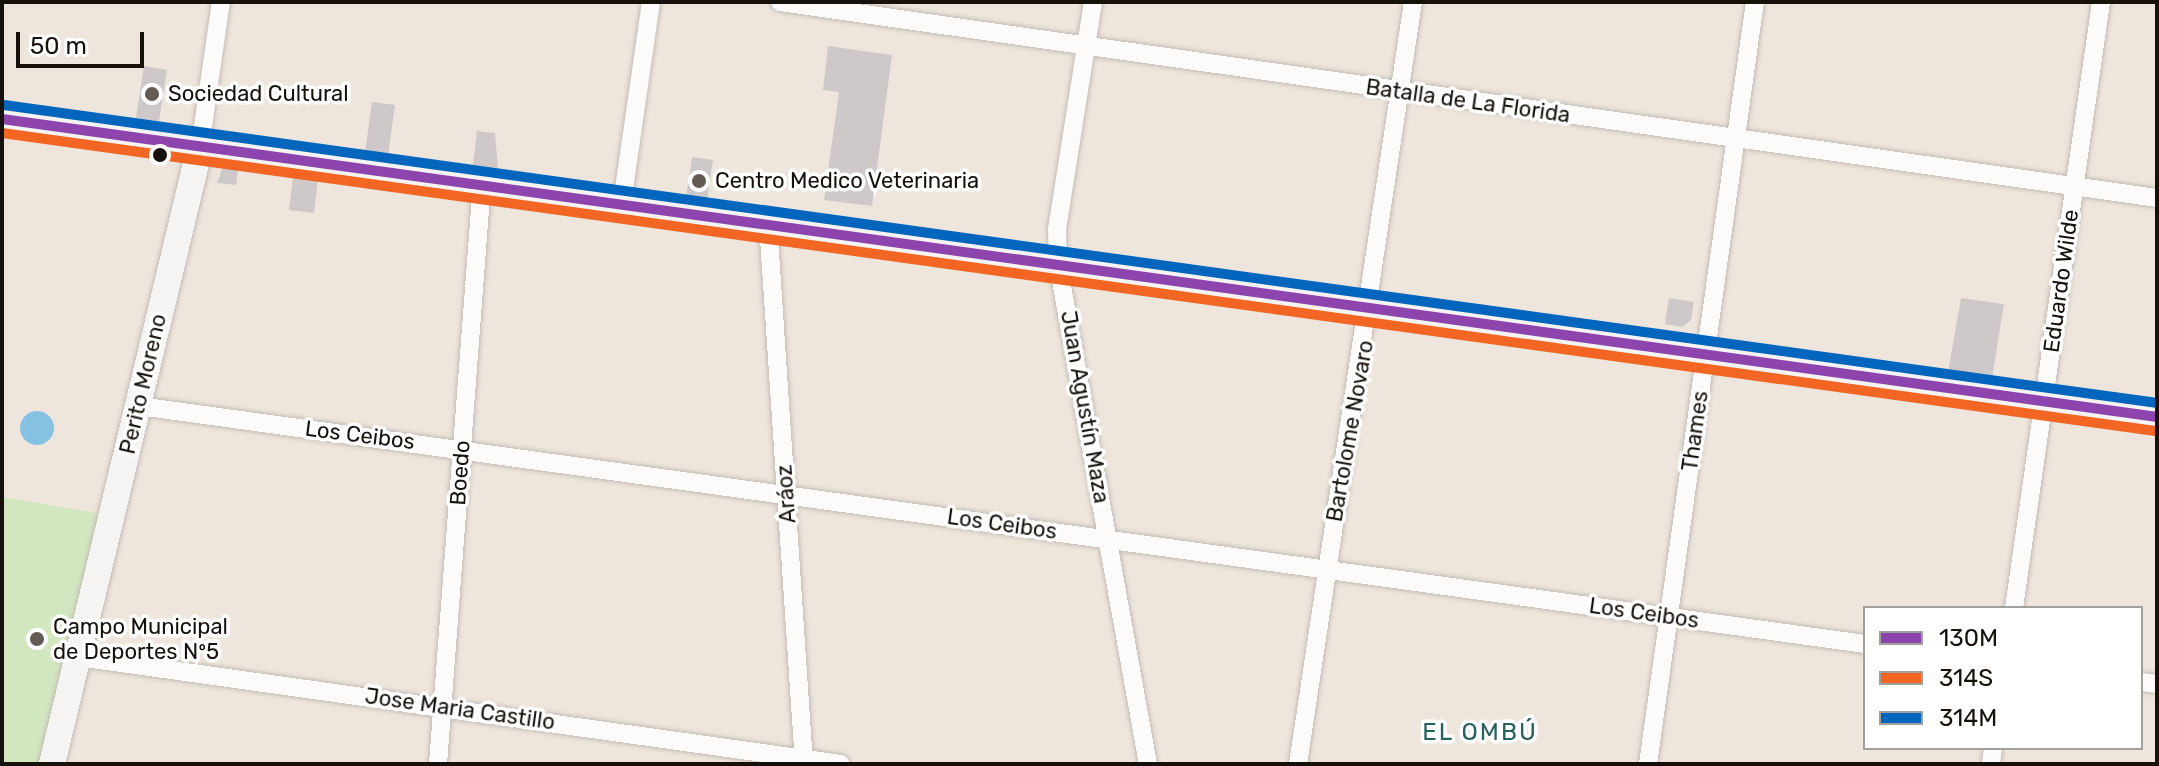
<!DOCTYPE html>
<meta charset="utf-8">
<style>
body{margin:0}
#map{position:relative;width:2159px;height:766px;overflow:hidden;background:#eee6dc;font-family:Rubik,sans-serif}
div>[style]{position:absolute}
.green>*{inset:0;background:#d2e7c0}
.water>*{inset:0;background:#88c2e3}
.round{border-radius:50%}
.building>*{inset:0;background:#cec9c8}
.roads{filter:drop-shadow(0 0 2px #c3bdb6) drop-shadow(0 0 2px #c3bdb6)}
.street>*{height:18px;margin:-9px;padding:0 9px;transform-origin:9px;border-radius:9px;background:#fcfbfa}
.secondary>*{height:26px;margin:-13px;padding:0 13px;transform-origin:13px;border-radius:13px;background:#f6f3f3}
.bus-1>*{height:10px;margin:-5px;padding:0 5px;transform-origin:5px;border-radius:5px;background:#8e44ad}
.bus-2>*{height:10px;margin:-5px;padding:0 5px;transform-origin:5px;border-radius:5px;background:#f26522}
.bus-3>*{height:10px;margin:-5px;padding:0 5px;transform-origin:5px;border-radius:5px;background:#0065bd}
.dots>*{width:22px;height:22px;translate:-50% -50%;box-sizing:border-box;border:4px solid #fff;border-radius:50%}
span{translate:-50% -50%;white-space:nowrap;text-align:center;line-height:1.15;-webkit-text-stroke:7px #fff;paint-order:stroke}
.poi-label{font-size:22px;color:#16110b}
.left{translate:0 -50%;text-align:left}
.street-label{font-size:22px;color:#16110b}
.neighbourhood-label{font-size:24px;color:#27615f;letter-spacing:2px}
.frame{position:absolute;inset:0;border:4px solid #16110b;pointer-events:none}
.legend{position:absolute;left:1863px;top:606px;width:280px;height:144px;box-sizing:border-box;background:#fff;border:2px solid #a2a09d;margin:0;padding:10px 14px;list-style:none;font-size:24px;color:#16110b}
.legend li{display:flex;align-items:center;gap:16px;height:40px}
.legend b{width:40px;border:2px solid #a2a09d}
.scale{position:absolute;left:16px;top:32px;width:128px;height:36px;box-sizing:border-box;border:4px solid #16110b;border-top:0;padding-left:10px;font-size:24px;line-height:28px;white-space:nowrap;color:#16110b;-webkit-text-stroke:6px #fff;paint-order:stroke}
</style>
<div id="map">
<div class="green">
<i style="clip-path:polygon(2px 497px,102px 514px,40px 764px,2px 764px)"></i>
</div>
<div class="water">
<i class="round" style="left:20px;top:411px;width:34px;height:34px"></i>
</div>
<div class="building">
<i style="clip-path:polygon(828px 46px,892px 55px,872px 206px,824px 200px,839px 92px,823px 90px)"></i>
<i style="clip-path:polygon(144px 66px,167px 70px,159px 121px,136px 118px)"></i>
<i style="clip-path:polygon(372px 102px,395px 105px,388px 156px,365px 153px)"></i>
<i style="clip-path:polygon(477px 131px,495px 133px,498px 168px,473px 165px)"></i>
<i style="clip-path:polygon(692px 157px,713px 160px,707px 200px,686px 197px)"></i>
<i style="clip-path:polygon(223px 166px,238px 168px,236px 185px,217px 183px)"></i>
<i style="clip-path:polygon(293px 177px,318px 180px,314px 213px,289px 210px)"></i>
<i style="clip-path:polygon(1669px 298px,1694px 302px,1691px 320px,1682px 327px,1665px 324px)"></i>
<i style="clip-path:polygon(1961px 298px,2004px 304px,1992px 378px,1948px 372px)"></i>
</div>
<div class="roads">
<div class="street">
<i style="left:780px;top:2px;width:1391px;rotate:8.1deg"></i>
<i style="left:1093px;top:2px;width:231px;rotate:99deg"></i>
<i style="left:1057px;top:230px;width:34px;rotate:88deg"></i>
<i style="left:1058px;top:264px;width:508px;rotate:79.8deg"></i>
<i style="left:200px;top:147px;width:147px;rotate:-81.8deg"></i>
<i style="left:622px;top:203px;width:203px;rotate:-81.8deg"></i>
<i style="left:768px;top:223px;width:542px;rotate:86.19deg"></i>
<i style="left:139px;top:406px;width:1742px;rotate:7.85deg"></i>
<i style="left:2014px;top:608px;width:612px;rotate:-81.83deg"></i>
<i style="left:78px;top:657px;width:770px;rotate:7.98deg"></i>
<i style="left:2141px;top:682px;width:16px;rotate:7deg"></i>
<i style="left:438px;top:764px;width:583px;rotate:-85.67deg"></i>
<i style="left:1298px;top:764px;width:771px;rotate:-81.42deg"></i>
<i style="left:1648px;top:764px;width:769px;rotate:-82.01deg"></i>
<i style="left:1991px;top:764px;width:16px;rotate:-83deg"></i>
</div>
<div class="secondary">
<i style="left:2px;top:119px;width:2176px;rotate:7.87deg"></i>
<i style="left:52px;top:764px;width:635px;rotate:-76.51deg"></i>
</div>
</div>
<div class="bus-1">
<i style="left:2px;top:119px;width:2176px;rotate:7.87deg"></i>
</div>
<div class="bus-2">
<i style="left:2px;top:133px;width:2174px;rotate:7.88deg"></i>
</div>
<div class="bus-3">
<i style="left:4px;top:105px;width:2174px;rotate:7.88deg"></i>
</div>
<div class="dots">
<i style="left:152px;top:94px;background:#625c54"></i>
<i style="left:160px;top:155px;background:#16110b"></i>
<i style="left:699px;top:181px;background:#625c54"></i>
<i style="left:37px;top:639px;background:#625c54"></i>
</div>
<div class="poi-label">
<span class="left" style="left:168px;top:94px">Sociedad Cultural</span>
<span class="left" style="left:715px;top:181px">Centro Medico Veterinaria</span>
<span class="left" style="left:53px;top:639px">Campo Municipal<br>de Deportes Nº5</span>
</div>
<div class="street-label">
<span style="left:1468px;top:101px;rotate:8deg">Batalla de La Florida</span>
<span style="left:2061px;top:281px;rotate:-82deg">Eduardo Wilde</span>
<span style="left:143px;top:384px;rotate:-77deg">Perito Moreno</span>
<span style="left:1085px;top:407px;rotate:80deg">Juan Agustín Maza</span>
<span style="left:1350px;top:431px;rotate:-80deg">Bartolome Novaro</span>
<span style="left:1695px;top:431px;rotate:-82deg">Thames</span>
<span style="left:360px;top:435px;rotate:7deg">Los Ceibos</span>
<span style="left:460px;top:473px;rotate:-86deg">Boedo</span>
<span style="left:786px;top:494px;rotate:-94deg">Aráoz</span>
<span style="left:1002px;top:524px;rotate:8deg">Los Ceibos</span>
<span style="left:1644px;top:613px;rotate:8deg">Los Ceibos</span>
<span style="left:460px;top:709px;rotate:8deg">Jose Maria Castillo</span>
</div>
<div class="neighbourhood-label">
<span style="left:1480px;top:733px">EL OMBÚ</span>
</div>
<div class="frame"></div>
<ul class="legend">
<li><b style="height:10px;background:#8e44ad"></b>130M</li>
<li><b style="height:10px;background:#f26522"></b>314S</li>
<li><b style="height:10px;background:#0065bd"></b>314M</li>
</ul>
<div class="scale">50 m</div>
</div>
